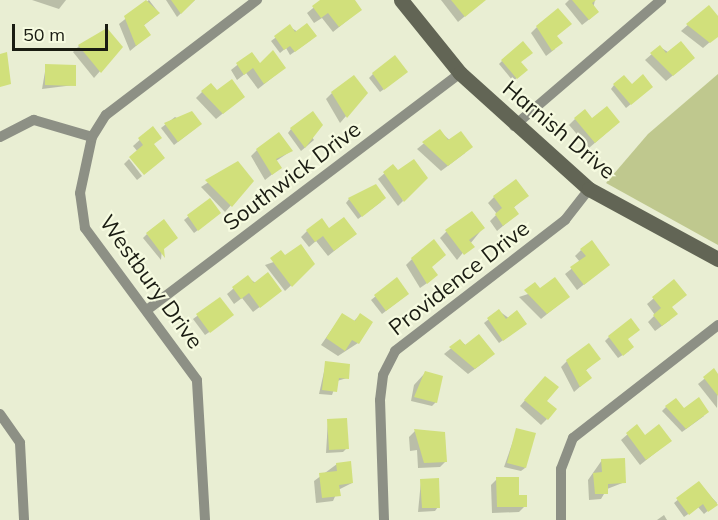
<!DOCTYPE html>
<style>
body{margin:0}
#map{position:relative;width:718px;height:520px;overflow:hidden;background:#e9eed3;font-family:Mulish,sans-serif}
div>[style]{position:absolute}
.green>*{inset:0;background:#bfc88e}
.shadow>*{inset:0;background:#0003}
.building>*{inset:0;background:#d1e07b}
.street>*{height:10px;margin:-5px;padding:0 5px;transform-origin:5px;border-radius:5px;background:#8d9085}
.secondary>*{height:15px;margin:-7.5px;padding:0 7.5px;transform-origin:7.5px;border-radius:7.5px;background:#626555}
span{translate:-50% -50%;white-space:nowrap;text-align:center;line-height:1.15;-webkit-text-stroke:4.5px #f6fbe0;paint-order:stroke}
.street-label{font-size:22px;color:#1a1c12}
.scale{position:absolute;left:12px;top:24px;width:96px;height:27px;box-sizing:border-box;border:3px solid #1a1c12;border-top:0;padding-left:8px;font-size:18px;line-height:21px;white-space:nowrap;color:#1a1c12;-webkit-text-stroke:4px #f6fbe0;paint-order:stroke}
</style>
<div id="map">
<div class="green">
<i style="clip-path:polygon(718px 74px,718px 245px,606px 183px,648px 134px)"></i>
</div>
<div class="shadow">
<i style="clip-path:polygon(32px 0,66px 0,59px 9px)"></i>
<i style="clip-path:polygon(149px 0,159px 13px,143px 26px,149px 35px,130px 51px,119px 24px)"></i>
<i style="clip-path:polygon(166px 0,195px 0,177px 17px)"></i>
<i style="clip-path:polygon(323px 0,353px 0,360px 10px,333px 32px,322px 18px,314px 23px,307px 13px)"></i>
<i style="clip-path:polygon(441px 0,484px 0,458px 22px)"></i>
<i style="clip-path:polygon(569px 0,595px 0,591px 18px,582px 25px,565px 4px)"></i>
<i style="clip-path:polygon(708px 7px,718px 19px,718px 35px,703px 48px,681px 31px)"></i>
<i style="clip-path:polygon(290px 27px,311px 40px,290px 55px,286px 48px,280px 53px,271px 41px)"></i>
<i style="clip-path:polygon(537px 27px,555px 49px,546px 56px,531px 33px)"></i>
<i style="clip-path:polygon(79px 46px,121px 47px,94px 78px,73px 52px)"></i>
<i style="clip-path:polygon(660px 47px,687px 64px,666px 81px,645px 60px)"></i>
<i style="clip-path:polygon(251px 54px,260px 65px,278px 73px,258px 89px,246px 73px,237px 80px,231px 70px)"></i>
<i style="clip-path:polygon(502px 61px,520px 63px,522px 74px,513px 81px,499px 64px)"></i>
<i style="clip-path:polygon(46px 66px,74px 85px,42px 89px)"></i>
<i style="clip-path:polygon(373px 74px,402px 76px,380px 92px,369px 78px)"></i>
<i style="clip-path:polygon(614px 85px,647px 91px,626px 108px,611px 89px)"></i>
<i style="clip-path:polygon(202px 92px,217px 92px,237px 102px,216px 119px,196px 98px)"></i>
<i style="clip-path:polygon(332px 93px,366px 93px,340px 123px,326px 99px)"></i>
<i style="clip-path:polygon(175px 117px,196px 128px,174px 145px,161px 128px)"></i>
<i style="clip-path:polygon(575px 119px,612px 128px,589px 148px,569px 125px)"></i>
<i style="clip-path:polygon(153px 128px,153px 145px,138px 152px,133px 146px)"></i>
<i style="clip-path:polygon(291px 129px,310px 134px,314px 140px,301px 151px,288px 133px)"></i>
<i style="clip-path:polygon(439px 131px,465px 153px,441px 171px,417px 149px)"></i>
<i style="clip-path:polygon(257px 150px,291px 151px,276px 161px,280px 168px,265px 180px,251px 156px)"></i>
<i style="clip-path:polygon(129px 159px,142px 176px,137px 180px,124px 164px)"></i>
<i style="clip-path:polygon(238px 163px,252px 181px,225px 212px,201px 187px)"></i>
<i style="clip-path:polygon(393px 166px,403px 201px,398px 206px,378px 179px)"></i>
<i style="clip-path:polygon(527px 196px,513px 208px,517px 214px,497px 231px,490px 221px,497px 214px,488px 203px,494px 197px)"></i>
<i style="clip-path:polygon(349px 199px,381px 202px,358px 219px,346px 203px)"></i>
<i style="clip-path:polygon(209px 200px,215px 217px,194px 233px,184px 220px)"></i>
<i style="clip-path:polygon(483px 228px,457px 260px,440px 238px,446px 232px)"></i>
<i style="clip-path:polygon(329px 230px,355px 234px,328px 256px,316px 241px,309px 247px,301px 237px,307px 231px)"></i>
<i style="clip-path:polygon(147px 234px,162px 249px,161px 260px,143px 238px)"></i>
<i style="clip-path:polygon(581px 250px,608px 265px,577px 290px,565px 274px,580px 262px,575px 256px)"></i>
<i style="clip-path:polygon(285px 258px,314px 264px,285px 291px,265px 265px)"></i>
<i style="clip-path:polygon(412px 259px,430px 268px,430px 281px,420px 288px,406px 265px)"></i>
<i style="clip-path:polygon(247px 277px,274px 296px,253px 312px,242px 298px,234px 304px,227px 294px)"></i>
<i style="clip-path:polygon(397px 279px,404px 297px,382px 314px,371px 300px)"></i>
<i style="clip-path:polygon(674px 281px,670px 320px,655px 331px,648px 322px,655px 315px,647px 304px)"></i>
<i style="clip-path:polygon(540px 290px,568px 297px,541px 319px,519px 297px)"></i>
<i style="clip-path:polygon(220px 299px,228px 319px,205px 335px,193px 319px)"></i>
<i style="clip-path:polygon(499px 311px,521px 327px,499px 343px,484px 323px)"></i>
<i style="clip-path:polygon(342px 315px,353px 322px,360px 315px,358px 343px,338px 356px,321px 345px)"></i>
<i style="clip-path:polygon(609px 337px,627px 339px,629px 351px,618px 358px,605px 341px)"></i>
<i style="clip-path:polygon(460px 341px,487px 360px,468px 374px,444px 354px)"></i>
<i style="clip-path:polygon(599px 359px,585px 371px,590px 378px,574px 392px,561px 367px,567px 361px)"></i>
<i style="clip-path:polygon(326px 363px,347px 378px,337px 381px,332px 395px,319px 394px)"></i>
<i style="clip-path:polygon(714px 371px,718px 376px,717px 408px,698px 384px)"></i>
<i style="clip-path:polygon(425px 373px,436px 402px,432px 406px,411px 401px,414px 385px)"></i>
<i style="clip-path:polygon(539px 384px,547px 419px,541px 425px,520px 406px)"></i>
<i style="clip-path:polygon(666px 407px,704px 416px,682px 432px,662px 411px)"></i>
<i style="clip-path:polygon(328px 420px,347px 448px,343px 452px,326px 453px)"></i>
<i style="clip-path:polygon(636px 427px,644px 437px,670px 441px,640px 465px,621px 440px)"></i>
<i style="clip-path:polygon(517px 430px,525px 468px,521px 471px,504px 467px)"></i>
<i style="clip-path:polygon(415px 431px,446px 461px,440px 467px,418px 468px,417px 450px,410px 451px,409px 437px)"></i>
<i style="clip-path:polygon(602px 460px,625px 482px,607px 489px,601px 499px,589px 500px,588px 480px)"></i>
<i style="clip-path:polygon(337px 464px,352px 483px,338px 490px,333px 501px,316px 503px,314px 481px)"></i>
<i style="clip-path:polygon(497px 479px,525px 506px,519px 512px,492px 513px,491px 485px)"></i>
<i style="clip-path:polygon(421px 481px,438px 507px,435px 511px,418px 512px)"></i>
<i style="clip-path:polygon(698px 483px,717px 503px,704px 514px,698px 507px,684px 517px,674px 503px)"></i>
<i style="clip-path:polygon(664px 515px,667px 520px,657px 520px)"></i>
</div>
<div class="building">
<i style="clip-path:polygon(146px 0,160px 13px,144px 25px,151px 35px,136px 46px,124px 16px)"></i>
<i style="clip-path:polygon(171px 0,195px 0,181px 14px)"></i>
<i style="clip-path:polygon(320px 0,355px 0,362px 10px,339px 27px,328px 13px,321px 18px,312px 6px)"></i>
<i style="clip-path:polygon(451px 0,486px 0,465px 17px)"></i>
<i style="clip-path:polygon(572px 0,596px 0,592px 3px,599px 12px,589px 20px)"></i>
<i style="clip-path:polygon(709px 5px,718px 16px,718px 37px,710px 43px,686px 24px)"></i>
<i style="clip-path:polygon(558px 8px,572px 24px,557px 36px,563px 43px,552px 51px,536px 26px)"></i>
<i style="clip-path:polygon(307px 23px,317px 36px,295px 52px,290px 46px,284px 50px,274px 36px,290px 24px,295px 32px)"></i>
<i style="clip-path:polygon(107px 28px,123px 47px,101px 73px,78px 45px)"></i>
<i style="clip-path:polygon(523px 41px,533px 53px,521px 62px,528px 70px,517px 79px,501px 60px)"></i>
<i style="clip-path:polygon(681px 41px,695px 58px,673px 76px,650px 53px,660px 45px,666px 53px)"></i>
<i style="clip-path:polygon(273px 50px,286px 68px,264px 84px,253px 68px,244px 75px,236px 63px,252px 52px,260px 63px)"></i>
<i style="clip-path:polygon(7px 52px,11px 84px,0 87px,0 54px)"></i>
<i style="clip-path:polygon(395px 55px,408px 72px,384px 90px,372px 73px)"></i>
<i style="clip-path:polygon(45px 64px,76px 65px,76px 86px,45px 85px)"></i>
<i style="clip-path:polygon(643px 74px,653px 87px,631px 105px,613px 84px,624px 75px,632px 84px)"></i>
<i style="clip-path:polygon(354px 75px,368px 93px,347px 118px,331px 92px)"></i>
<i style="clip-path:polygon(232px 79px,245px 97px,223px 114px,201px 91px,211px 83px,217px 90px)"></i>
<i style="clip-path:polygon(607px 106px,620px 122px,595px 143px,574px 118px,585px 109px,592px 118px)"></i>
<i style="clip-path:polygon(192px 111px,202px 124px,178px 142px,164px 123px)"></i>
<i style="clip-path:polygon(313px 111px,323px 125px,305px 148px,290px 128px)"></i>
<i style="clip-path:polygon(153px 126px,162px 138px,154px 144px,165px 158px,144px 175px,129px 157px,143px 145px,138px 138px)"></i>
<i style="clip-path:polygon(440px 129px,448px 140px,461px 131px,473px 147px,448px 166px,422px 142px)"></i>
<i style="clip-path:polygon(279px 132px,293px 151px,276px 159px,282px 168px,272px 175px,256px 149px)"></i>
<i style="clip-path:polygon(414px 159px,428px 178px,404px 202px,383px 172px,393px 164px,398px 170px)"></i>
<i style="clip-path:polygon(238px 161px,254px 181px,232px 207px,205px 180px)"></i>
<i style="clip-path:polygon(516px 179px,529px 196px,514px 207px,519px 214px,503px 226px,495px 214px,502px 208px,493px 196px)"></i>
<i style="clip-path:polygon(376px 184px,386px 198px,362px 217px,348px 198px)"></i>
<i style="clip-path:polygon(210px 198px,221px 213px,198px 231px,187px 215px)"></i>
<i style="clip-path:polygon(472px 211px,485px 228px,469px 240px,475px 247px,464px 255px,445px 230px)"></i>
<i style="clip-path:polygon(344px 217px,357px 234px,334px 251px,323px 236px,315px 242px,306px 230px,322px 218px,329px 228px)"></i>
<i style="clip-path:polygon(164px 219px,178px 238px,164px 249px,165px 258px,146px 233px)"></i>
<i style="clip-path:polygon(434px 239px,446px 255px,432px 267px,438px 275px,427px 284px,411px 258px)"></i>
<i style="clip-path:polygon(592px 240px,610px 265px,584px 285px,570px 267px,586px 256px,580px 249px)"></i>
<i style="clip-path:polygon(301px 244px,315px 264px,292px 287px,270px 258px,281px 250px,285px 255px)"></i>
<i style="clip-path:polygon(268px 272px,282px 291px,260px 308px,249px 293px,241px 299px,232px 287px,248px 275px,254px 283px)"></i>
<i style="clip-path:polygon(397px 277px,409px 294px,386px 311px,374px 295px)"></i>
<i style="clip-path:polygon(555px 277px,570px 297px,547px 314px,524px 290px,535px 282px,540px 288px)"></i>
<i style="clip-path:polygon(674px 279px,687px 295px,672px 307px,678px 314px,662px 326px,653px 315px,661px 308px,652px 297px)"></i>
<i style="clip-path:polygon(220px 297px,234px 315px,210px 333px,196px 314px)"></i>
<i style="clip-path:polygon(499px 309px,506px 319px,517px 310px,527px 324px,503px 341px,487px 318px)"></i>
<i style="clip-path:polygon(342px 313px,355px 321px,360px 313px,373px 322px,359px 344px,352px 340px,345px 351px,326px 338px)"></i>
<i style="clip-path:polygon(631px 318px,640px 330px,628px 339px,634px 347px,623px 356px,608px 336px)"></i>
<i style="clip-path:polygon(479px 334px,495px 354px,475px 369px,449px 347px,460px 339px,465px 345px)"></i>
<i style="clip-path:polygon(589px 343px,601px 359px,586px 370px,592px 378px,580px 387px,566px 360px)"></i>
<i style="clip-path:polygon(325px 361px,350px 364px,349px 379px,339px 378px,337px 392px,322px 390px)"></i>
<i style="clip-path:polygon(714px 368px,718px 374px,718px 396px,703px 377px)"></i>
<i style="clip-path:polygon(425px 371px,443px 376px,437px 403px,414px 397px)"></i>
<i style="clip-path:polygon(545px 376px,559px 387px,547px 401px,557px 409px,548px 420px,524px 400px)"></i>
<i style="clip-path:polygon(699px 397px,709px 412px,686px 429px,665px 406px,676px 398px,684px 408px)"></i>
<i style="clip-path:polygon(347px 418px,349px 449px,329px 450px,327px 419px)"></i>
<i style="clip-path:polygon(637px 424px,645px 435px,659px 424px,672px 441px,646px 460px,626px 433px)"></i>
<i style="clip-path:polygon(516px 428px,536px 433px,526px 468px,507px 463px)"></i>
<i style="clip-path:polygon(414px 429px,445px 432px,447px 462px,424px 463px)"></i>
<i style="clip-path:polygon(625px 458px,626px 483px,608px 484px,608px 494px,595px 494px,593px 473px,602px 472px,601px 459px)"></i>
<i style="clip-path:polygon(351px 461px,353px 483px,339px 485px,341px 496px,322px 498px,319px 473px,337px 471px,336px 463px)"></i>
<i style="clip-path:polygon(496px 477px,519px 477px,519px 495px,527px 495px,527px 507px,497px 507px)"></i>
<i style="clip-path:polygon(439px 478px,440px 508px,422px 508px,420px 479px)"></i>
<i style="clip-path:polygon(699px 481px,718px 505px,708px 512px,703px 504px,689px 515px,676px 498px)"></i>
</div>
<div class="street">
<i style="left:514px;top:126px;width:194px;rotate:-40.6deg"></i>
<i style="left:0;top:137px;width:38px;rotate:-27deg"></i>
<i style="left:34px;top:120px;width:60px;rotate:16.3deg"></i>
<i style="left:147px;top:310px;width:393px;rotate:-37.1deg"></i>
<i style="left:0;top:414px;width:35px;rotate:55deg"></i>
<i style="left:20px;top:443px;width:77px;rotate:87deg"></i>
<i style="left:205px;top:520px;width:140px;rotate:-93.3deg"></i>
<i style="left:197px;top:380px;width:189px;rotate:-126.4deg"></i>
<i style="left:85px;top:228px;width:35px;rotate:-98deg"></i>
<i style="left:80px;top:193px;width:57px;rotate:-77.9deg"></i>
<i style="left:92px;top:137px;width:26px;rotate:-58deg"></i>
<i style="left:106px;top:115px;width:190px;rotate:-37.3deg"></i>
<i style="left:384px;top:520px;width:120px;rotate:-91.9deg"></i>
<i style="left:380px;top:400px;width:25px;rotate:-83deg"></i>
<i style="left:383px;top:375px;width:27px;rotate:-63deg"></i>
<i style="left:395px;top:351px;width:215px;rotate:-37.6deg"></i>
<i style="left:565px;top:220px;width:39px;rotate:-52deg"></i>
<i style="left:561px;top:520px;width:51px;rotate:-90deg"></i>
<i style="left:561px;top:469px;width:33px;rotate:-69deg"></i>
<i style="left:573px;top:438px;width:184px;rotate:-37.9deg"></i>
</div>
<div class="secondary">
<i style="left:401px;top:0;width:94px;rotate:51.1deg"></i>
<i style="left:460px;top:73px;width:173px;rotate:42deg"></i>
<i style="left:589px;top:189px;width:147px;rotate:28.5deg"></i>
</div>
<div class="street-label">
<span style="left:559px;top:130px;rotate:40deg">Harnish Drive</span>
<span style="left:292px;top:176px;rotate:-37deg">Southwick Drive</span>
<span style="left:459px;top:278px;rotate:-38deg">Providence Drive</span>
<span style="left:151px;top:282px;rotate:54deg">Westbury Drive</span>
</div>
<div class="scale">50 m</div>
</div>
